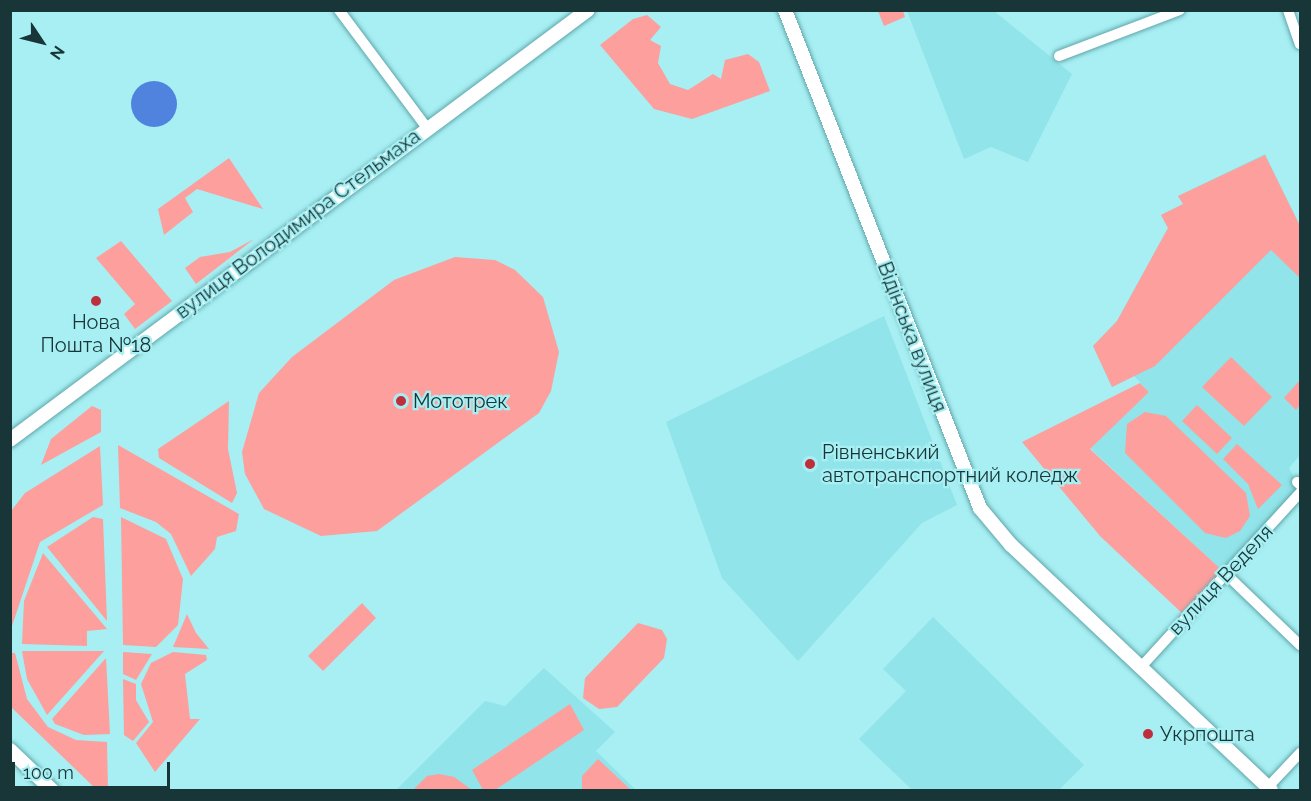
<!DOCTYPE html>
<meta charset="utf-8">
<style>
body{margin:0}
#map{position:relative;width:1311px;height:801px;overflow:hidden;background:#a7eff3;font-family:Raleway,sans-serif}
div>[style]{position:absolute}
.built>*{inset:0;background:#91e4e9}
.green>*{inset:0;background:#fd9f9d}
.water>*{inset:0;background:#4f83de}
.round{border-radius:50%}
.roads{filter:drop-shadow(0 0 2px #60a6aa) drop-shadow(0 0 2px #60a6aa)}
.minor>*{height:10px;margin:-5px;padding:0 5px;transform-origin:5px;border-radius:5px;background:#fff}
.major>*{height:14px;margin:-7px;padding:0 7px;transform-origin:7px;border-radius:7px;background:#fff}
.dots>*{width:16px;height:16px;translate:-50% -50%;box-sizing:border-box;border:3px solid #a7eff3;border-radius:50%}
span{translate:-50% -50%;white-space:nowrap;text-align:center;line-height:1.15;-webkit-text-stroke:4.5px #a7eff3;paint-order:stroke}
.street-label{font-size:20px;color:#183638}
.poi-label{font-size:20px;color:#183638}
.left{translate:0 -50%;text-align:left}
.frame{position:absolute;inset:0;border:12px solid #183638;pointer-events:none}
.north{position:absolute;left:12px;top:12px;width:60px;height:60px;-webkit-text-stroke:4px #a7eff3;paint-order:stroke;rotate:125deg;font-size:16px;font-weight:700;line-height:24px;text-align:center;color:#183638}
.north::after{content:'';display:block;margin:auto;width:21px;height:27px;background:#183638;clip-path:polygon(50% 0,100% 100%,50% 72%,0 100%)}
.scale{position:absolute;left:12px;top:762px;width:158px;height:27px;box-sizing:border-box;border:3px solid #183638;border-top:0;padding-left:8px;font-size:18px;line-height:21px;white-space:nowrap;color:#183638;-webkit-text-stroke:4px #a7eff3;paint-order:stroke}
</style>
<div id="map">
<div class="built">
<i style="clip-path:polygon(907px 11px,994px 11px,1072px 74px,1028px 162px,991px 147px,964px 159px)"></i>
<i style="clip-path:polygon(1265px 154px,1300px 226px,1300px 455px,1289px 468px,1300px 488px,1225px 573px,1090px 448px,1149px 392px,1134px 376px,1112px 387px,1093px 346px,1117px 321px,1168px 228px,1161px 215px,1183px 204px,1178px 196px)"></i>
<i style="clip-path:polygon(884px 316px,957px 505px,922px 523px,798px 661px,722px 578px,666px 422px)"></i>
<i style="clip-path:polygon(933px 617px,1084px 765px,1059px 790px,912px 790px,859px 739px,906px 691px,883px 669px)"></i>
<i style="clip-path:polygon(544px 668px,615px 732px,596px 751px,636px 790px,396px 790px,485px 701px,505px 706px)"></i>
</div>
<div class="green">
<i style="clip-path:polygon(878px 11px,903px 11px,905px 17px,884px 26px)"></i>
<i style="clip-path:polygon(647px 15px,661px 27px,650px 40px,661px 46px,658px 63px,670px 84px,688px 90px,713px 74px,721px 79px,725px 60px,748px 54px,759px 62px,770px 91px,692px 119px,654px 109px,600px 45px,633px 19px)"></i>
<i style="clip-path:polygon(1265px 155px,1300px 226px,1300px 278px,1271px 250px,1155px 366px,1112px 387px,1093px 346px,1117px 321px,1168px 228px,1161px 215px,1183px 204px,1178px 196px)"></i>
<i style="clip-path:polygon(229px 158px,263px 209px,197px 189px,185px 198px,193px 212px,164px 235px,158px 209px)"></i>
<i style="clip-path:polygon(254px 239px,196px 284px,185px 268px,200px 257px,230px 252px)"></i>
<i style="clip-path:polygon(121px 241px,172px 301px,135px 329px,124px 314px,135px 304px,96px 258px)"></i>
<i style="clip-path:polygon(455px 257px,495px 260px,515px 270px,543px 297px,559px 352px,551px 391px,539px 413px,377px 531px,321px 536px,264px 509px,245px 474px,242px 452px,259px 393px,292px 357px,394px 280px)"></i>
<i style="clip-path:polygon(1231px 357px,1272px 397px,1244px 426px,1202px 387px)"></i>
<i style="clip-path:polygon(1300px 380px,1300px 405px,1296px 410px,1284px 398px)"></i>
<i style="clip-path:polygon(1140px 383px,1149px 392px,1090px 449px,1225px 573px,1185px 616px,1100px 536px,1022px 442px)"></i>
<i style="clip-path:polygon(229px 401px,228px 449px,237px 493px,232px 503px,159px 458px,158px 449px)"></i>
<i style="clip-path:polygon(1197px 405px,1232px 438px,1217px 454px,1182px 421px)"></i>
<i style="clip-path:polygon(92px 406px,101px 410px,101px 432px,41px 465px,51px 439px)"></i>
<i style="clip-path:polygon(1145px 412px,1166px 416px,1246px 493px,1250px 516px,1240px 531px,1226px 538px,1205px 533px,1125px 453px,1127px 424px)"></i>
<i style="clip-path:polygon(1237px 444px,1282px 485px,1258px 509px,1248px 484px,1223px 459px)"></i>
<i style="clip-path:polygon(118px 445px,239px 514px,236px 531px,217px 537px,215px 549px,191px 576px,171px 534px,156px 522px,120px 508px)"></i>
<i style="clip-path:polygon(100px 446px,103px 505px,40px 542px,11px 629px,11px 511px,25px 493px)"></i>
<i style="clip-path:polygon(93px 517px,103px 519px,107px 621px,47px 547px)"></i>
<i style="clip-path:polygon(121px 517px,166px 539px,183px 579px,178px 625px,156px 647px,123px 645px)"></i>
<i style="clip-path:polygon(43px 553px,107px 629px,87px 631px,87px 646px,22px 644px,24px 601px)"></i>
<i style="clip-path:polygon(362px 603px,376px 618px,323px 671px,308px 656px)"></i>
<i style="clip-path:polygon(187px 614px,196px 633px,209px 649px,173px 647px)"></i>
<i style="clip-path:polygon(638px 623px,662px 630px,667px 639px,664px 658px,617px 707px,599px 709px,583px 698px,585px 678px)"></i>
<i style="clip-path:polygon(22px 651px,104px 651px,47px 715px,27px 679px)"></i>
<i style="clip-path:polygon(123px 652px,152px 654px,136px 680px,123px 674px)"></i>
<i style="clip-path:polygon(173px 652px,206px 655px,207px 660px,185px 674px,190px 719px,200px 719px,155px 772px,136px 743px,153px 722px,141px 684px,151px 663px)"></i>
<i style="clip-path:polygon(11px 653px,15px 653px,27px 699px,48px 727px,76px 740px,107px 742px,108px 790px,97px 790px,11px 707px)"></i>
<i style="clip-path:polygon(106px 658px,110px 734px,84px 735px,55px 724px,52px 719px)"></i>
<i style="clip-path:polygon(123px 679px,136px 684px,136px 700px,149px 722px,133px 741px,124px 735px)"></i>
<i style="clip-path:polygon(570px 704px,584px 730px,495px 790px,483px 790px,472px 770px)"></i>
<i style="clip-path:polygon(598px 759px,631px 790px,582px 790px,582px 776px)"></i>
<i style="clip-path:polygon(439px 774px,454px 777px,472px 790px,413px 790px,427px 776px)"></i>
</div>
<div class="water">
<i class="round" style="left:131px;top:81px;width:46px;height:46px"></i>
</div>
<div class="roads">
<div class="minor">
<i style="left:339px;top:10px;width:147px;rotate:53.3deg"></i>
<i style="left:1288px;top:10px;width:36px;rotate:71deg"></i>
<i style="left:1059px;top:56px;width:129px;rotate:-20.8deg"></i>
<i style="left:1297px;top:482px;width:4px;rotate:45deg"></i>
<i style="left:1226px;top:574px;width:103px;rotate:43.8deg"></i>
<i style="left:1141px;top:667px;width:236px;rotate:-47.6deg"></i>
<i style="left:1268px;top:787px;width:47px;rotate:-46.7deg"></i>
</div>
<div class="major">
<i style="left:785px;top:10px;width:535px;rotate:68.62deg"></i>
<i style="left:980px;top:508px;width:48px;rotate:50deg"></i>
<i style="left:1011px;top:545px;width:357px;rotate:43.3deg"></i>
<i style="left:10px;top:440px;width:720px;rotate:-36.65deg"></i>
<i style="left:10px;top:750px;width:58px;rotate:43.6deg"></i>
</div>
</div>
<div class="dots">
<i style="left:96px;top:301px;background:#be2e3d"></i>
<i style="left:401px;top:401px;background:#be2e3d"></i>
<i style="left:810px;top:464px;background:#be2e3d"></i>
<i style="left:1148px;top:734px;background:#be2e3d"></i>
</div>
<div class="street-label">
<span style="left:298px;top:224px;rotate:-37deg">вулиця Володимира Стельмаха</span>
<span style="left:912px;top:337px;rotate:69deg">Відінська вулиця</span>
<span style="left:1221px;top:580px;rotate:-47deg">вулиця Веделя</span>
</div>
<div class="poi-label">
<span style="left:96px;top:334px">Нова<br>Пошта №18</span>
<span class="left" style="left:413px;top:401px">Мототрек</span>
<span class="left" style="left:822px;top:464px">Рівненський<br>автотранспортний коледж</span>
<span class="left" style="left:1160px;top:734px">Укрпошта</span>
</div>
<div class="frame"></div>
<div class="north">N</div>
<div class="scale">100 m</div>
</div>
